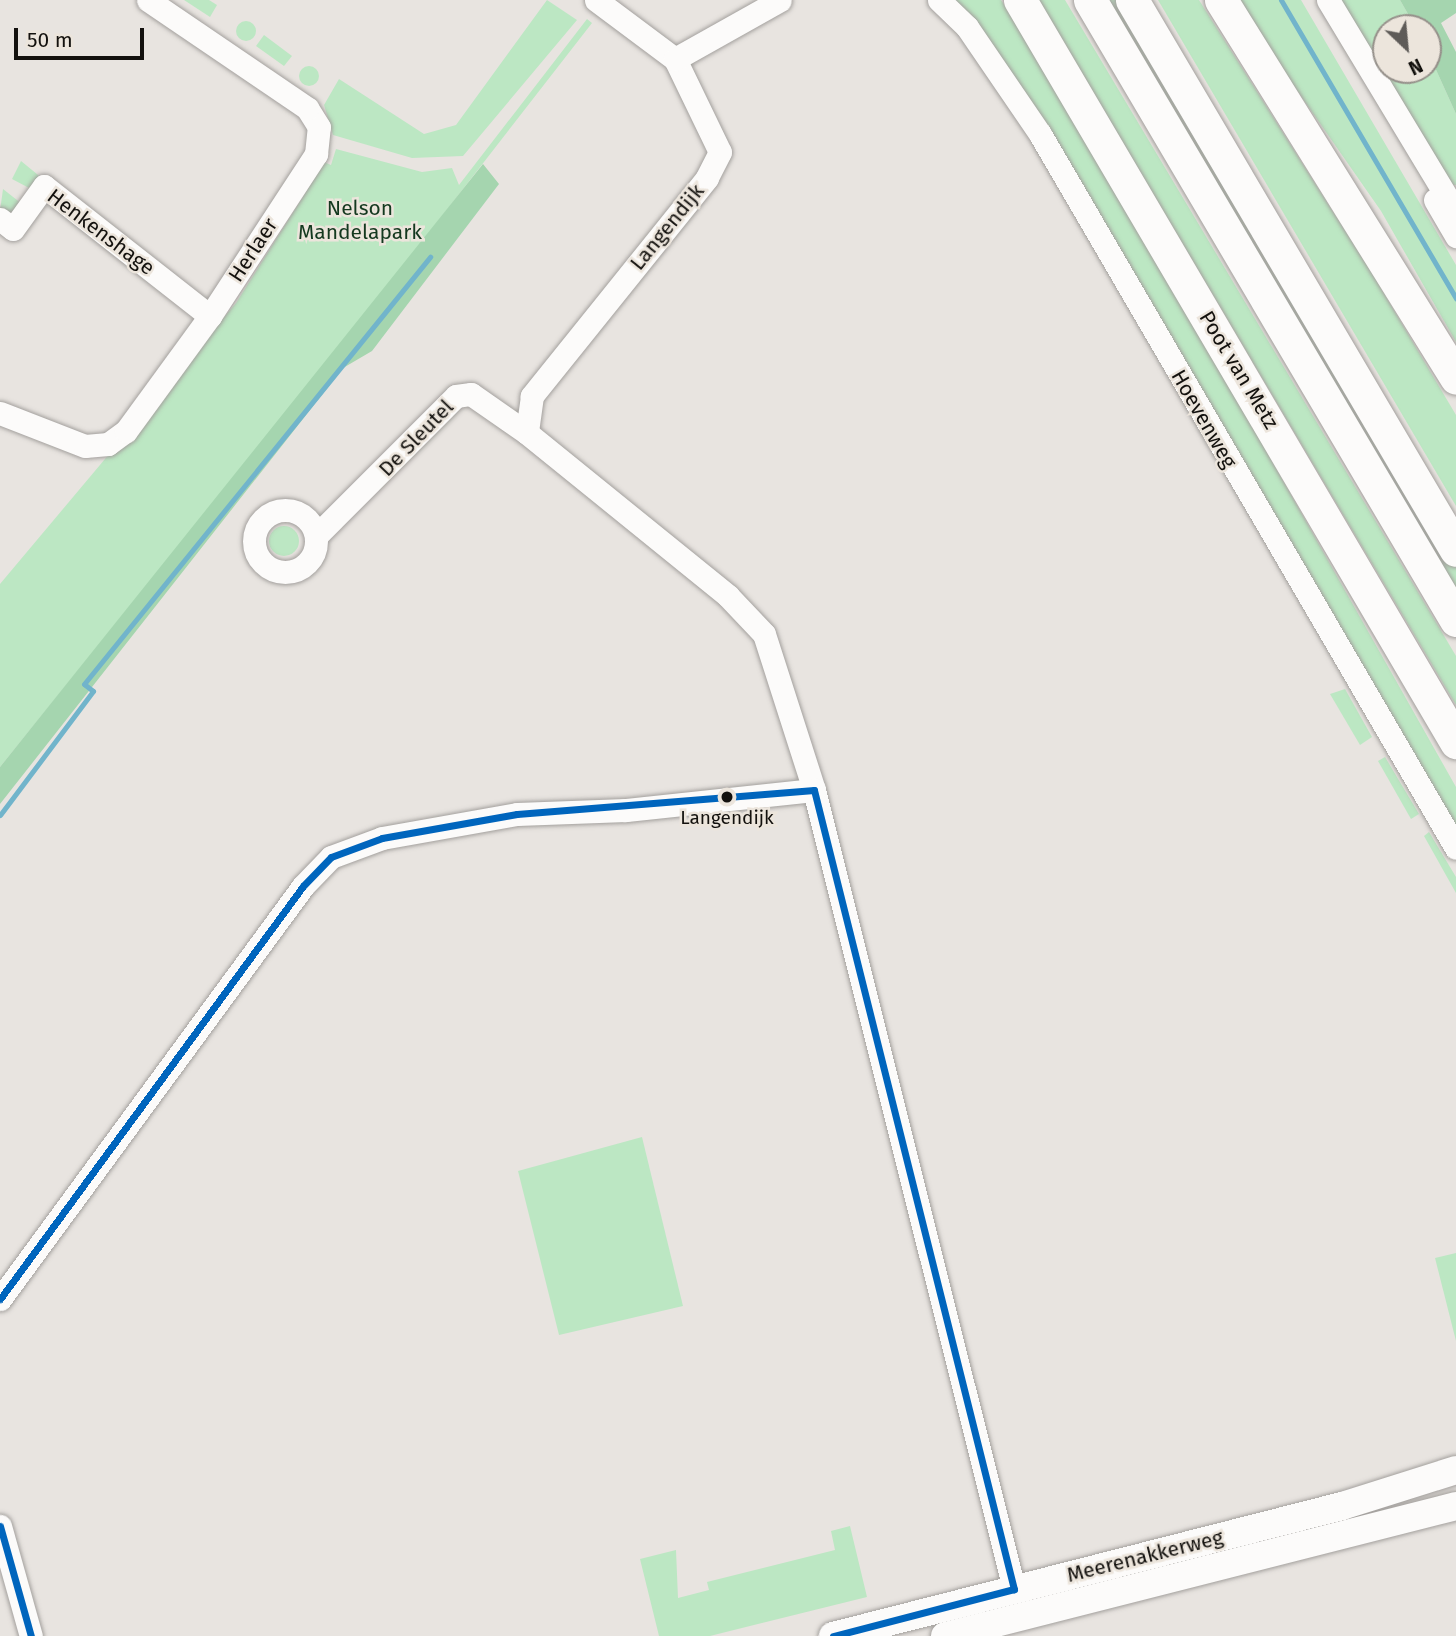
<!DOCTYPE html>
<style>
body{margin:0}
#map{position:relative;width:1456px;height:1636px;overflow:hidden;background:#e8e4e0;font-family:"Fira Sans",sans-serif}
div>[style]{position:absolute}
.green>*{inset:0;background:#bce7c3}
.round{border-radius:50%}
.forest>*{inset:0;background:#a5d5af}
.stream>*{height:5px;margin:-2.5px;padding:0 2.5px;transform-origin:2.5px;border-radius:2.5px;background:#71b4cb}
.roads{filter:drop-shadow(0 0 2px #a3a09d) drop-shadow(0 0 2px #a3a09d)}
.minor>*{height:23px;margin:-11.5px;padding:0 11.5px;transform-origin:11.5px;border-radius:11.5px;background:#fcfbfa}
.minor>.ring{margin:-11.5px;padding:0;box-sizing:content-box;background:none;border:23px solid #fcfbfa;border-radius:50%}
.major>*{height:28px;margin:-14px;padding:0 14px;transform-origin:14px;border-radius:14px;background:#fcfbfa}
.highway>*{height:33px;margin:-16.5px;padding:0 16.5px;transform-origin:16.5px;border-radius:16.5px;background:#fcfbfa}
.bus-1>*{height:7px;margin:-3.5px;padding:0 3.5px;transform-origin:3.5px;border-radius:3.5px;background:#0065bd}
.dots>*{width:19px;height:19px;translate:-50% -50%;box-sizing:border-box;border:4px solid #ece5dc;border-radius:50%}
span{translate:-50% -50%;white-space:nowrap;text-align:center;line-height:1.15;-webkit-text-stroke:5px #ece5dc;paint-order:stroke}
.bus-label{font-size:19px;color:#13110e}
.park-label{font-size:21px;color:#14391f}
.street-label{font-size:21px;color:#13110e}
.north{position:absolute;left:1372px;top:14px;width:70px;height:70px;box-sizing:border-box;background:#ece5dc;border:2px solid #95908a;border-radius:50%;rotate:154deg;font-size:19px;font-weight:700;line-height:28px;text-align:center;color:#13110e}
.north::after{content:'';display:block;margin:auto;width:24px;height:32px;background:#5e5b58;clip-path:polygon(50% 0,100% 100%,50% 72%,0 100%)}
.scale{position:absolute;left:14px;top:28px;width:130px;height:32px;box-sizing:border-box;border:4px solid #13110e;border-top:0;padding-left:9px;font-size:21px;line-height:24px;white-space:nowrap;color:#13110e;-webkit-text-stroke:5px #ece5dc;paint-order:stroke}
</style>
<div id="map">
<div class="green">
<i style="clip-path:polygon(184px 0,209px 0,217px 5px,210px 17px)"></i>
<i style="clip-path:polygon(547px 0,577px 20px,463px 156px,412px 158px,333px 135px,324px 105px,339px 79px,424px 134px,456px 125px)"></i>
<i style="clip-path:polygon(949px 0,1001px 0,1072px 107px,1456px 787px,1456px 825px,1018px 83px)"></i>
<i style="clip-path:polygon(1038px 0,1065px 0,1443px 634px,1456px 656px,1456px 705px)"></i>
<i style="clip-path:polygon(1104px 0,1122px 0,1456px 568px,1456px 595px)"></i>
<i style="clip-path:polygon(1158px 0,1199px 0,1373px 275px,1456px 415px,1456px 506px)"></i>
<i style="clip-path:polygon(1234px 0,1301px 0,1456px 265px,1456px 342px,1381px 211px)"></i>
<i style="clip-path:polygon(1337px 0,1400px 0,1416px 28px,1386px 28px,1386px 70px,1428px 70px,1428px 52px,1456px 114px,1456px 185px,1445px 184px)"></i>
<i style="clip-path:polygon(587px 19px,592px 23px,355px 328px,0 767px,0 584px,236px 303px,316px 176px,311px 172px,319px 160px,331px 165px,336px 149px,422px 172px,452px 168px,459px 185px)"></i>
<i class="round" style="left:236px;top:21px;width:20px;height:20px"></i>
<i style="clip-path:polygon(264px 35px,292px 56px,284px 66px,256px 46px)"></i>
<i class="round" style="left:299px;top:66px;width:20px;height:20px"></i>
<i style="clip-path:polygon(21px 161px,43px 179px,31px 189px,12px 179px)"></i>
<i style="clip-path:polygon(3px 189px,22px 204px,10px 219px,0 211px)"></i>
<i class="round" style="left:269px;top:526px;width:30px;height:30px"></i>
<i style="clip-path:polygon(1345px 689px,1372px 737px,1360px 745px,1330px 694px)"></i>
<i style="clip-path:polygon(1385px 757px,1419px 814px,1411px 819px,1378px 761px)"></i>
<i style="clip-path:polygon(1429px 832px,1456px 877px,1456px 893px,1424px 836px)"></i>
<i style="clip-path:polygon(642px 1137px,683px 1306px,559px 1335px,518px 1171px)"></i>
<i style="clip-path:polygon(1456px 1253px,1456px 1341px,1435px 1258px)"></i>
<i style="clip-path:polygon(850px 1526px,867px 1597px,710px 1636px,659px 1636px,640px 1559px,676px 1550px,678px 1598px,709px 1590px,707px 1582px,835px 1550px,831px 1531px)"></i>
</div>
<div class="forest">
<i style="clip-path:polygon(1400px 0,1456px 0,1456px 13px,1441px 23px,1456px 52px,1456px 114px,1428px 52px,1428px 28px,1416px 28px)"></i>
<i style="clip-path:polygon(483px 164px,499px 184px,372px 351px,343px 368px,0 804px,0 767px)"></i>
</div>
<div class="stream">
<i style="left:1281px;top:0;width:346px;rotate:59.6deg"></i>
<i style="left:0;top:815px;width:155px;rotate:-53.1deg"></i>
<i style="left:93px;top:691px;width:11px;rotate:-142deg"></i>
<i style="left:84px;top:684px;width:550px;rotate:-50.98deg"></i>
</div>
<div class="roads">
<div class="minor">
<i style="left:596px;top:0;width:99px;rotate:36.8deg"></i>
<i style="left:675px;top:59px;width:103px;rotate:64.2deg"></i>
<i style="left:720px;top:152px;width:29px;rotate:117deg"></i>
<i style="left:707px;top:178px;width:280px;rotate:128.8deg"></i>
<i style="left:532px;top:396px;width:37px;rotate:98deg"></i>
<i style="left:527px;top:433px;width:259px;rotate:39deg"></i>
<i style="left:728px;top:596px;width:52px;rotate:46.5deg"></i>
<i style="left:764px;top:634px;width:164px;rotate:72.2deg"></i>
<i style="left:814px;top:790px;width:824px;rotate:75.95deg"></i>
<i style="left:939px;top:0;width:39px;rotate:44deg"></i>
<i style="left:967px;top:27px;width:130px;rotate:55.7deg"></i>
<i style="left:1040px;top:134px;width:826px;rotate:59.77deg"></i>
<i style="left:1328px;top:0;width:248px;rotate:58.9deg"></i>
<i style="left:675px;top:59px;width:120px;rotate:-29.3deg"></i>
<i style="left:1435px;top:200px;width:42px;rotate:59.7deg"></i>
<i style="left:0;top:219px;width:16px;rotate:38deg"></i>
<i style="left:13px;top:229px;width:53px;rotate:-54.2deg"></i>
<i style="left:44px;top:186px;width:211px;rotate:38.1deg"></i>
<i style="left:0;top:413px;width:91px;rotate:21.2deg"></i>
<i style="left:85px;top:446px;width:23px;rotate:-5deg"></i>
<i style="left:108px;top:444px;width:22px;rotate:-36deg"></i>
<i style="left:126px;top:431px;width:142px;rotate:-53.9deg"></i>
<i style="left:210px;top:316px;width:194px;rotate:-56.8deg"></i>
<i style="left:316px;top:154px;width:27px;rotate:-84deg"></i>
<i style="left:319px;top:127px;width:22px;rotate:-122deg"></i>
<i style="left:307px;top:108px;width:192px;rotate:-145.8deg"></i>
<i class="ring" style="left:254px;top:510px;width:39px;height:39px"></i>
<i style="left:316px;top:536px;width:198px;rotate:-45deg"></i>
<i style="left:456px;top:396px;width:15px;rotate:-8deg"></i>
<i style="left:471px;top:394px;width:68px;rotate:34.9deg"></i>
<i style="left:0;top:1299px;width:512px;rotate:-53.73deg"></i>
<i style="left:303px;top:886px;width:40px;rotate:-46deg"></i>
<i style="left:331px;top:857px;width:54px;rotate:-20.4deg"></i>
<i style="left:382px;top:838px;width:137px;rotate:-10.1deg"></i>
<i style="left:517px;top:814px;width:109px;rotate:-2.1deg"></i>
<i style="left:626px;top:810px;width:189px;rotate:-6.1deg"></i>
<i style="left:0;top:1526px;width:114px;rotate:74.3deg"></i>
</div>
<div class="major">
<i style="left:833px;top:1636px;width:525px;rotate:-14.33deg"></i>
<i style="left:1342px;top:1506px;width:120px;rotate:-17.5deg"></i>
<i style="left:945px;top:1636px;width:527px;rotate:-14.27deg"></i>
</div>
<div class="highway">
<i style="left:1020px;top:0;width:861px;rotate:59.56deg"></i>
<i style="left:1090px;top:0;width:720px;rotate:59.45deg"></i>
<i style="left:1132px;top:0;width:638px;rotate:59.5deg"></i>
<i style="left:1221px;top:0;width:445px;rotate:58.1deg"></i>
</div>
</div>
<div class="bus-1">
<i style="left:0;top:1299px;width:512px;rotate:-53.73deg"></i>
<i style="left:303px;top:886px;width:40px;rotate:-46deg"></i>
<i style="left:331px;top:857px;width:54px;rotate:-20.4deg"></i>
<i style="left:382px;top:838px;width:137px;rotate:-10.1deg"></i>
<i style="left:517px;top:814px;width:298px;rotate:-4.6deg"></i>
<i style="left:814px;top:790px;width:824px;rotate:75.95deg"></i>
<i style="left:1014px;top:1589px;width:187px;rotate:165.4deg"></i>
<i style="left:0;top:1526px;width:114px;rotate:74.3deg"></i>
</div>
<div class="dots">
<i style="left:727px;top:797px;background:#13110e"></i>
</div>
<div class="bus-label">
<span style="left:727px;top:818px">Langendijk</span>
</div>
<div class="park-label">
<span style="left:360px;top:220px">Nelson<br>Mandelapark</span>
</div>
<div class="street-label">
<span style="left:667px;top:227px;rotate:-51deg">Langendijk</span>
<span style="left:101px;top:232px;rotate:37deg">Henkenshage</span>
<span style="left:253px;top:250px;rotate:-57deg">Herlaer</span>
<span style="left:1239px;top:370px;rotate:59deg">Poot van Metz</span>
<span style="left:1204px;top:419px;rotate:60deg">Hoevenweg</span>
<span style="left:416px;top:438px;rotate:-46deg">De Sleutel</span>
<span style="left:1145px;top:1556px;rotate:-14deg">Meerenakkerweg</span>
</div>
<div class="north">N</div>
<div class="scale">50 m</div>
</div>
